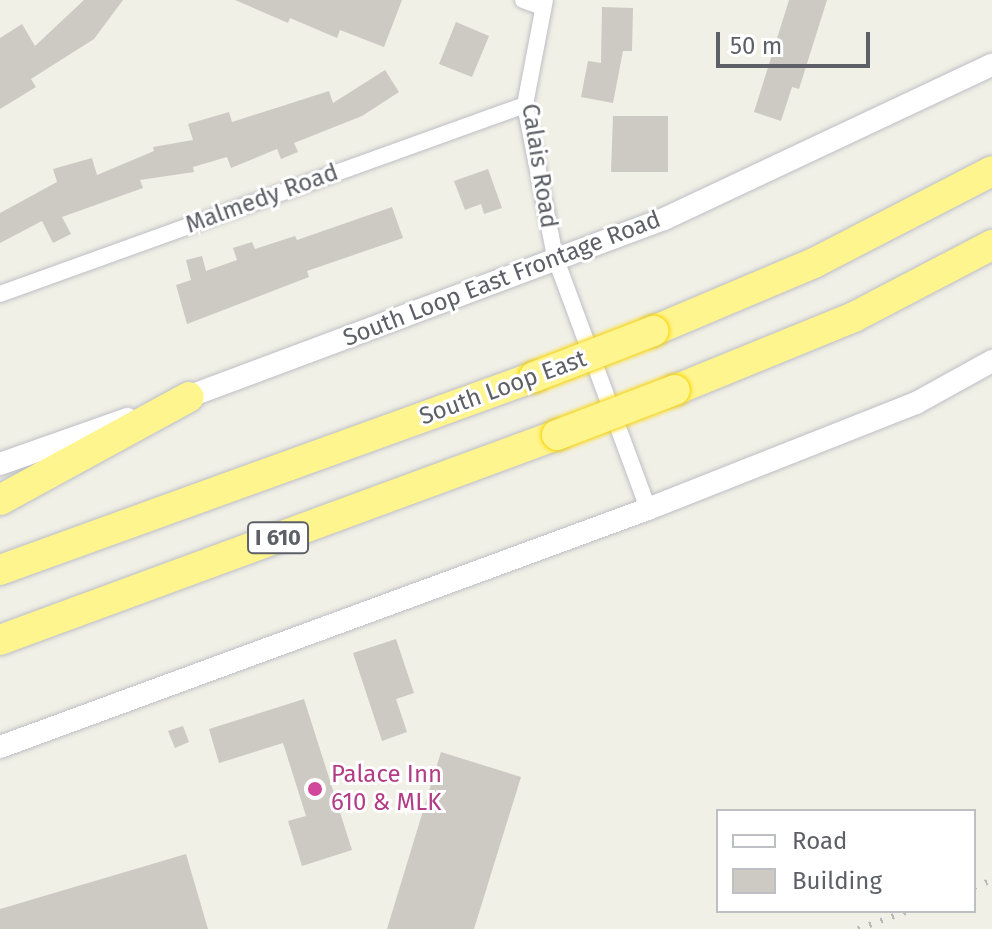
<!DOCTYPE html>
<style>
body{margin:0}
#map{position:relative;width:992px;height:929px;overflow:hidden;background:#f1f0e6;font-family:"Fira Sans",sans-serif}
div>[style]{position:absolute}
.building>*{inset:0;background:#cccac3}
.roads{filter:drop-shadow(0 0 2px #bdbec5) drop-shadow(0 0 2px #bdbec5)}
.minor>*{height:16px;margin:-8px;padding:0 8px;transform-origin:8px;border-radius:8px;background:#fff}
.secondary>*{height:22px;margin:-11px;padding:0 11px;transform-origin:11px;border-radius:11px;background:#fff}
.motorway>*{height:30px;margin:-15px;padding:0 15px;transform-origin:15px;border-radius:15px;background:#fff58f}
.rail>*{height:6px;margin-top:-3px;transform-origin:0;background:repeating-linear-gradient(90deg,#b9b9ba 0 2px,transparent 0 12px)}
.bridges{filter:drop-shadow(0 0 2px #f7d300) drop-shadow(0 0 2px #f7d300)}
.motorway-bridge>*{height:30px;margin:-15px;padding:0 15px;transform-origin:15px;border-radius:15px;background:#fff58f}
.dots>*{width:22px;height:22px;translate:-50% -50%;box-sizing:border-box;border:4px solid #fff;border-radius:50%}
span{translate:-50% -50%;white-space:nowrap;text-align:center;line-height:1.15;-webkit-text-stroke:6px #fff;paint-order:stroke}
.shield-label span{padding:2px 6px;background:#fff;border:2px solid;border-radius:6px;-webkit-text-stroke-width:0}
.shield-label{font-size:22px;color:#5d6067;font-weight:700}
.street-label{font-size:24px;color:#5d6067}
.hotel-label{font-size:24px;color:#b23c85}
.left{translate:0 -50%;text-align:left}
.legend{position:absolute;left:716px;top:809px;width:260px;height:104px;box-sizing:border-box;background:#fff;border:2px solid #bebfc2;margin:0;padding:10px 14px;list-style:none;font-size:24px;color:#5d6067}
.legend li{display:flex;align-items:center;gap:16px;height:40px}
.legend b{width:40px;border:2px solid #bebfc2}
.scale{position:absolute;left:716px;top:32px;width:154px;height:36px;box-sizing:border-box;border:4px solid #5d6067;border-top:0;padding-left:10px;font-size:24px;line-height:28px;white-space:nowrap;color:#5d6067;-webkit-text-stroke:6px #fff;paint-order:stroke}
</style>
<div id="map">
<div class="building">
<i style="clip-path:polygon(84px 0,123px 0,94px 39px,31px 79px,36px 87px,0 109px,0 38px,22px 24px,35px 46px)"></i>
<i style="clip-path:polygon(235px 0,402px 0,384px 47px,340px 30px,337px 38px,290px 18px,288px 23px)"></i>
<i style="clip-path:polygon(789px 0,827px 0,799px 89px,792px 87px,781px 121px,754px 112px)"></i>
<i style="clip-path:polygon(602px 7px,633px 8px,632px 51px,623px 51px,613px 103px,581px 97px,588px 61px,601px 63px)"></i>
<i style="clip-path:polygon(456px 22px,489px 36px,472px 77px,439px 64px)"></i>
<i style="clip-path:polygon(385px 70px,399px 92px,362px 116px,294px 143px,298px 152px,281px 159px,277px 149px,231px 168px,227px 157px,193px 167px,194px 172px,140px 180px,143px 188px,62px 217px,71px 234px,53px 243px,42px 221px,0 243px,0 213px,57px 182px,53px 169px,92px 158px,97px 175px,154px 151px,153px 147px,193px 140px,188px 124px,229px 112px,232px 122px,329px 91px,333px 103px)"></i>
<i style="clip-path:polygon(613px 116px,668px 116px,668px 172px,611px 172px)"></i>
<i style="clip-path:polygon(488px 169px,502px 208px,484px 214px,481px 204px,465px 210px,454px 181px)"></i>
<i style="clip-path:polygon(392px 207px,403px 238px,307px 271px,309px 277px,187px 324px,176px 285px,191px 280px,186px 260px,202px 256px,206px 271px,237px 260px,233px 248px,252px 242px,255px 249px,295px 236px,297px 240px)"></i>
<i style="clip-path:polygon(396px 639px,414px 693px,396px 699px,407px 732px,382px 741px,353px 653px)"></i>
<i style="clip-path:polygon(304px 699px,352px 850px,302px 866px,288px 821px,306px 816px,283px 743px,219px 763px,209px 729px)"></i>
<i style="clip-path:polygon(183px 726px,189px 742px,175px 748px,168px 731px)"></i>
<i style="clip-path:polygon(441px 752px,521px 777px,474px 929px,387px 929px)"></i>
<i style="clip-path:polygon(186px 854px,208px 929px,0 929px,0 909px)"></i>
</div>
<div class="roads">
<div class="minor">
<i style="left:523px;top:0;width:20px;rotate:20deg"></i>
<i style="left:545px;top:0;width:107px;rotate:100.8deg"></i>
<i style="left:525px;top:105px;width:155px;rotate:78.8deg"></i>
<i style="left:555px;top:257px;width:269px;rotate:69.7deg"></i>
<i style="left:0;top:294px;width:558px;rotate:-19.8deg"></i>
</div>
<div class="secondary">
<i style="left:174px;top:402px;width:523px;rotate:-20.48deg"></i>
<i style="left:664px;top:219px;width:362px;rotate:-25.2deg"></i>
<i style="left:0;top:464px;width:135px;rotate:-19.5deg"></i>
<i style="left:0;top:747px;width:690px;rotate:-20.17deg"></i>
<i style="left:648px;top:509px;width:288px;rotate:-21.6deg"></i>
<i style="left:916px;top:403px;width:87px;rotate:-28.9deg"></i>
</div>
<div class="motorway">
<i style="left:653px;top:331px;width:175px;rotate:-22.9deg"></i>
<i style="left:814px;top:263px;width:200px;rotate:-27.3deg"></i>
<i style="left:675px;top:390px;width:193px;rotate:-22.2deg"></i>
<i style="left:854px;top:317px;width:156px;rotate:-27.6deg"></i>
<i style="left:0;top:500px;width:215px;rotate:-28.6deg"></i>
<i style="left:0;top:570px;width:568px;rotate:-19.87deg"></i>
<i style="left:0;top:640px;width:594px;rotate:-20.21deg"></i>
</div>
</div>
<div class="rail">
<i style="left:974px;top:887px;width:19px;rotate:-21deg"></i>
<i style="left:858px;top:929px;width:53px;rotate:-19.8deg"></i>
</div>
<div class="bridges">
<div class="motorway-bridge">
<i style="left:534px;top:377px;width:128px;rotate:-21.1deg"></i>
<i style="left:557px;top:435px;width:126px;rotate:-20.9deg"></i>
</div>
</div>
<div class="dots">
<i style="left:315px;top:789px;background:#d1479c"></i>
</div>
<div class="shield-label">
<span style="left:278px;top:538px">I 610</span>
</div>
<div class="street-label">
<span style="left:539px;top:166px;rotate:81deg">Calais Road</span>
<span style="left:262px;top:199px;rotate:-20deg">Malmedy Road</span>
<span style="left:502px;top:279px;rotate:-21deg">South Loop East Frontage Road</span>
<span style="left:503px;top:388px;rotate:-20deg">South Loop East</span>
</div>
<div class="hotel-label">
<span class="left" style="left:331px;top:789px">Palace Inn<br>610 &amp; MLK</span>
</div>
<ul class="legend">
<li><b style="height:10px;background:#fff"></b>Road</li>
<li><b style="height:22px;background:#cccac3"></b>Building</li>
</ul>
<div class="scale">50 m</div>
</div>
